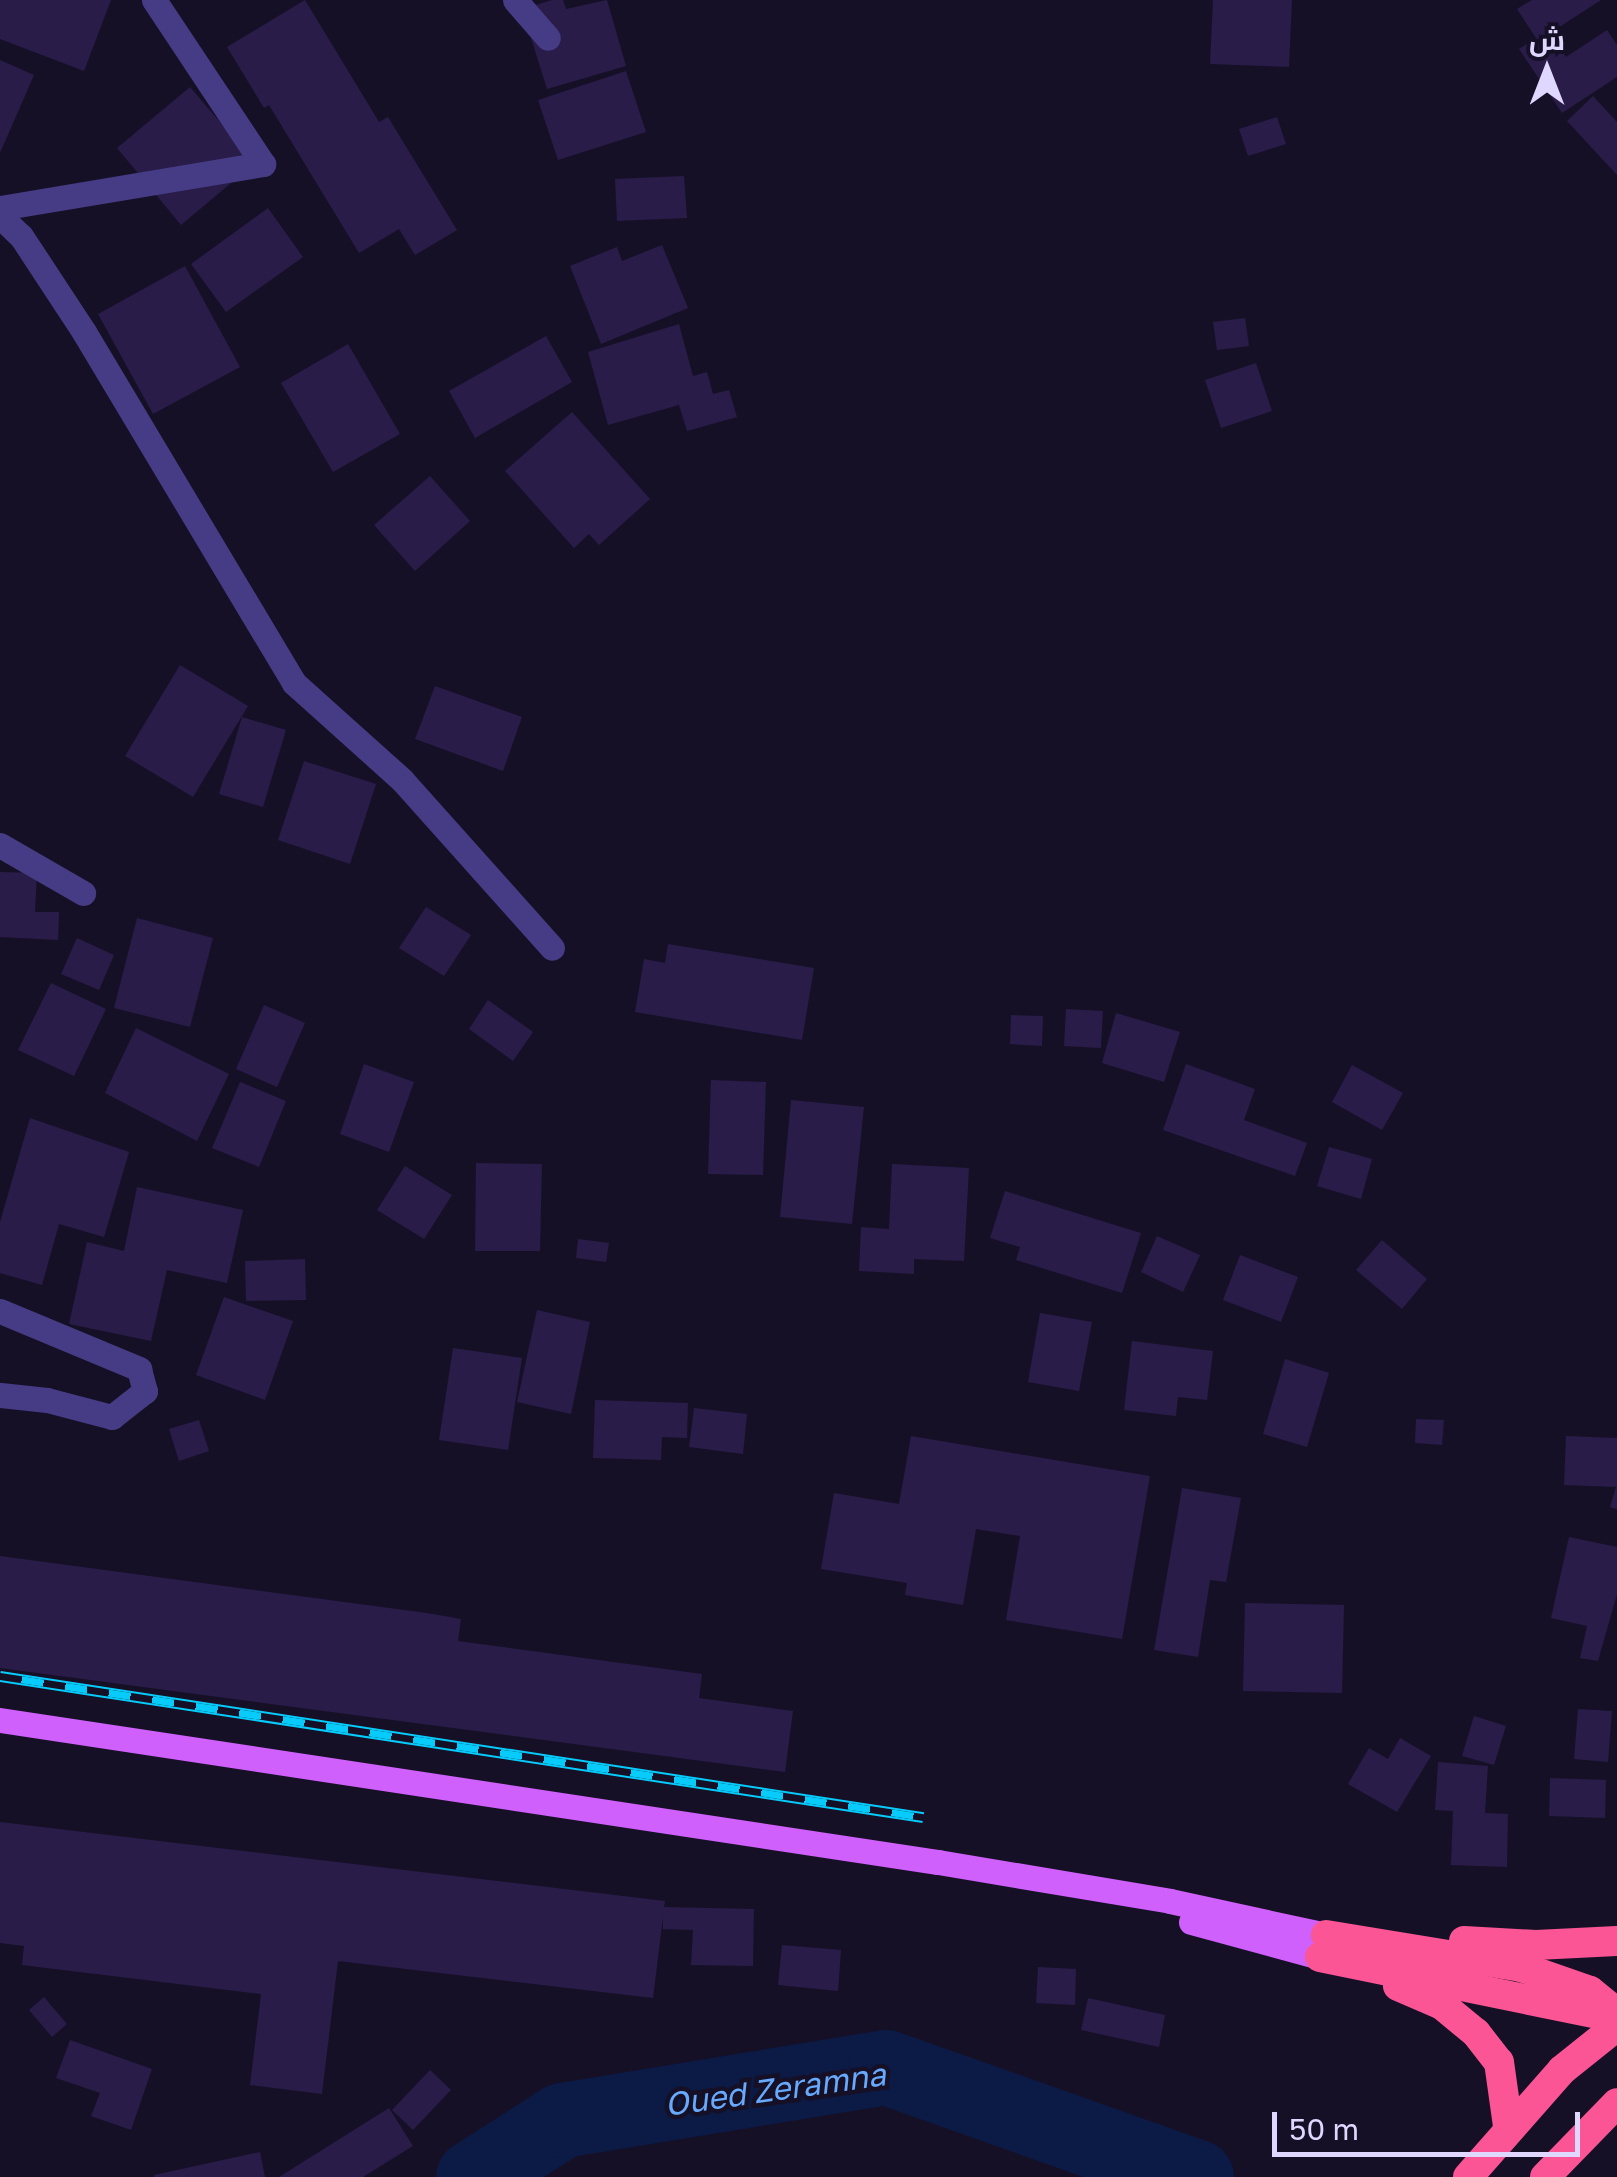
<!DOCTYPE html>
<meta charset="utf-8">
<style>
body{margin:0}
#map{position:relative;width:1617px;height:2177px;overflow:hidden;background:#161027;font-family:"Golos Text",Cairo,sans-serif}
div>[style]{position:absolute}
.river>*{height:75px;margin:-37.5px;padding:0 37.5px;transform-origin:37.5px;border-radius:37.5px;background:#0b1b45}
.building>*{inset:0;background:#291c48}
.minor>*{height:25px;margin:-12.5px;padding:0 12.5px;transform-origin:12.5px;border-radius:12.5px;background:#463c85}
.major>*{height:25px;margin:-12.5px;padding:0 12.5px;transform-origin:12.5px;border-radius:12.5px;background:#d060fc}
.highway>*{height:30px;margin:-15px;padding:0 15px;transform-origin:15px;border-radius:15px;background:#fb5595}
.rail>*{height:11px;margin-top:-5.5px;transform-origin:0;background:repeating-linear-gradient(90deg,#161027 0 22px,#07cbfa 0 44px);box-sizing:border-box;border-block:2px solid #07cbfa}
span{translate:-50% -50%;white-space:nowrap;text-align:center;line-height:1.15;-webkit-text-stroke:9px #161027;paint-order:stroke}
.water-label{font-size:32px;color:#67a9fc;font-style:italic}
.north{position:absolute;left:1497px;top:20px;width:100px;height:100px;-webkit-text-stroke:8px #161027;paint-order:stroke;rotate:0deg;font-size:28px;font-weight:700;line-height:40px;text-align:center;color:#dfd7fe}
.north::after{content:'';display:block;margin:auto;width:35px;height:45px;background:#dfd7fe;clip-path:polygon(50% 0,100% 100%,50% 72%,0 100%)}
.scale{position:absolute;left:1272px;top:2112px;width:308px;height:45px;box-sizing:border-box;border:5px solid #dfd7fe;border-top:0;padding-left:12px;font-size:30px;line-height:35px;white-space:nowrap;color:#dfd7fe;-webkit-text-stroke:8px #161027;paint-order:stroke}
</style>
<div id="map">
<div class="river">
<i style="left:473px;top:2177px;width:106px;rotate:-32.6deg"></i>
<i style="left:562px;top:2120px;width:328px;rotate:-9.3deg"></i>
<i style="left:886px;top:2067px;width:329px;rotate:19.5deg"></i>
</div>
<div class="building">
<i style="clip-path:polygon(0 0,111px 0,84px 71px,0 39px)"></i>
<i style="clip-path:polygon(305px 0,379px 122px,388px 117px,457px 230px,415px 255px,399px 229px,359px 253px,269px 105px,264px 108px,227px 47px)"></i>
<i style="clip-path:polygon(552px 0,563px 0,566px 9px,607px 0,626px 66px,547px 89px,522px 9px)"></i>
<i style="clip-path:polygon(1213px 0,1292px 0,1289px 67px,1210px 64px)"></i>
<i style="clip-path:polygon(1532px 0,1601px 0,1550px 33px,1566px 57px,1607px 30px,1617px 45px,1617px 77px,1562px 113px,1519px 49px,1536px 38px,1517px 9px)"></i>
<i style="clip-path:polygon(0 60px,34px 75px,0 153px)"></i>
<i style="clip-path:polygon(626px 71px,646px 132px,558px 160px,538px 100px)"></i>
<i style="clip-path:polygon(190px 87px,255px 163px,181px 225px,117px 148px)"></i>
<i style="clip-path:polygon(1593px 96px,1617px 122px,1617px 175px,1567px 121px)"></i>
<i style="clip-path:polygon(1277px 117px,1286px 144px,1248px 156px,1239px 129px)"></i>
<i style="clip-path:polygon(684px 176px,687px 218px,617px 221px,615px 179px)"></i>
<i style="clip-path:polygon(268px 208px,303px 257px,226px 312px,191px 264px)"></i>
<i style="clip-path:polygon(662px 245px,688px 308px,601px 344px,570px 266px,617px 247px,622px 261px)"></i>
<i style="clip-path:polygon(185px 266px,240px 367px,153px 414px,98px 314px)"></i>
<i style="clip-path:polygon(1245px 318px,1249px 346px,1217px 350px,1213px 322px)"></i>
<i style="clip-path:polygon(679px 324px,693px 376px,707px 372px,713px 394px,729px 390px,737px 417px,687px 431px,679px 405px,608px 425px,588px 352px)"></i>
<i style="clip-path:polygon(546px 336px,572px 382px,475px 438px,449px 391px)"></i>
<i style="clip-path:polygon(348px 344px,400px 434px,333px 472px,281px 383px)"></i>
<i style="clip-path:polygon(1256px 363px,1272px 411px,1221px 428px,1205px 380px)"></i>
<i style="clip-path:polygon(572px 412px,650px 499px,599px 545px,589px 534px,574px 548px,505px 471px)"></i>
<i style="clip-path:polygon(430px 476px,470px 521px,415px 571px,374px 525px)"></i>
<i style="clip-path:polygon(180px 665px,248px 706px,193px 797px,125px 756px)"></i>
<i style="clip-path:polygon(435px 686px,522px 717px,503px 771px,415px 739px)"></i>
<i style="clip-path:polygon(242px 717px,286px 730px,263px 807px,219px 794px)"></i>
<i style="clip-path:polygon(304px 761px,376px 784px,350px 864px,278px 840px)"></i>
<i style="clip-path:polygon(0 872px,37px 873px,35px 912px,59px 912px,58px 940px,0 937px)"></i>
<i style="clip-path:polygon(426px 907px,471px 935px,444px 976px,399px 948px)"></i>
<i style="clip-path:polygon(137px 918px,213px 938px,190px 1027px,114px 1008px)"></i>
<i style="clip-path:polygon(77px 938px,114px 955px,99px 990px,61px 974px)"></i>
<i style="clip-path:polygon(668px 944px,814px 968px,802px 1040px,635px 1012px,644px 959px,665px 963px)"></i>
<i style="clip-path:polygon(51px 983px,106px 1009px,74px 1076px,18px 1050px)"></i>
<i style="clip-path:polygon(488px 1000px,533px 1032px,513px 1061px,469px 1029px)"></i>
<i style="clip-path:polygon(264px 1005px,305px 1023px,277px 1087px,236px 1069px)"></i>
<i style="clip-path:polygon(1066px 1009px,1103px 1011px,1101px 1048px,1064px 1046px)"></i>
<i style="clip-path:polygon(1116px 1013px,1180px 1032px,1164px 1082px,1102px 1063px)"></i>
<i style="clip-path:polygon(1011px 1015px,1043px 1016px,1042px 1046px,1010px 1044px)"></i>
<i style="clip-path:polygon(136px 1028px,229px 1074px,197px 1141px,105px 1093px)"></i>
<i style="clip-path:polygon(364px 1064px,414px 1082px,389px 1152px,340px 1134px)"></i>
<i style="clip-path:polygon(1186px 1064px,1255px 1089px,1244px 1120px,1307px 1143px,1295px 1176px,1163px 1130px)"></i>
<i style="clip-path:polygon(1352px 1065px,1403px 1093px,1382px 1130px,1332px 1102px)"></i>
<i style="clip-path:polygon(711px 1080px,766px 1082px,763px 1175px,708px 1174px)"></i>
<i style="clip-path:polygon(240px 1082px,286px 1101px,259px 1167px,212px 1148px)"></i>
<i style="clip-path:polygon(791px 1100px,864px 1107px,852px 1224px,780px 1217px)"></i>
<i style="clip-path:polygon(30px 1118px,129px 1152px,104px 1237px,59px 1224px,42px 1285px,0 1273px,0 1222px)"></i>
<i style="clip-path:polygon(1329px 1147px,1372px 1159px,1361px 1199px,1317px 1186px)"></i>
<i style="clip-path:polygon(476px 1163px,542px 1164px,540px 1251px,475px 1251px)"></i>
<i style="clip-path:polygon(892px 1164px,969px 1168px,964px 1261px,914px 1259px,914px 1274px,859px 1271px,861px 1227px,889px 1229px)"></i>
<i style="clip-path:polygon(405px 1166px,452px 1195px,424px 1239px,377px 1210px)"></i>
<i style="clip-path:polygon(137px 1187px,243px 1210px,227px 1283px,167px 1270px,151px 1341px,69px 1324px,87px 1242px,124px 1251px)"></i>
<i style="clip-path:polygon(1005px 1191px,1141px 1233px,1122px 1293px,1016px 1260px,1020px 1247px,990px 1238px)"></i>
<i style="clip-path:polygon(1157px 1236px,1200px 1255px,1183px 1292px,1141px 1272px)"></i>
<i style="clip-path:polygon(578px 1239px,609px 1243px,606px 1262px,576px 1258px)"></i>
<i style="clip-path:polygon(1382px 1240px,1427px 1279px,1402px 1309px,1356px 1270px)"></i>
<i style="clip-path:polygon(1240px 1255px,1298px 1277px,1281px 1322px,1223px 1300px)"></i>
<i style="clip-path:polygon(305px 1259px,306px 1300px,246px 1301px,245px 1261px)"></i>
<i style="clip-path:polygon(224px 1297px,293px 1321px,265px 1400px,196px 1375px)"></i>
<i style="clip-path:polygon(537px 1310px,590px 1322px,571px 1414px,517px 1402px)"></i>
<i style="clip-path:polygon(1040px 1313px,1092px 1322px,1079px 1391px,1028px 1382px)"></i>
<i style="clip-path:polygon(1132px 1341px,1213px 1351px,1207px 1400px,1178px 1397px,1176px 1416px,1124px 1410px)"></i>
<i style="clip-path:polygon(453px 1348px,522px 1358px,508px 1450px,439px 1440px)"></i>
<i style="clip-path:polygon(1285px 1359px,1329px 1373px,1307px 1447px,1263px 1434px)"></i>
<i style="clip-path:polygon(595px 1400px,688px 1403px,687px 1438px,662px 1437px,661px 1460px,593px 1458px)"></i>
<i style="clip-path:polygon(694px 1408px,747px 1414px,743px 1454px,689px 1447px)"></i>
<i style="clip-path:polygon(1416px 1419px,1444px 1420px,1442px 1445px,1415px 1443px)"></i>
<i style="clip-path:polygon(199px 1420px,209px 1451px,179px 1461px,169px 1429px)"></i>
<i style="clip-path:polygon(911px 1436px,1150px 1476px,1122px 1639px,1006px 1620px,1020px 1536px,976px 1529px,963px 1605px,905px 1595px,907px 1583px,821px 1569px,834px 1493px,899px 1504px)"></i>
<i style="clip-path:polygon(1566px 1436px,1617px 1438px,1617px 1509px,1610px 1507px,1616px 1487px,1564px 1485px)"></i>
<i style="clip-path:polygon(1182px 1488px,1241px 1498px,1226px 1582px,1210px 1580px,1198px 1657px,1154px 1650px)"></i>
<i style="clip-path:polygon(1569px 1537px,1617px 1547px,1617px 1594px,1598px 1661px,1580px 1658px,1587px 1626px,1551px 1618px)"></i>
<i style="clip-path:polygon(0 1556px,427px 1613px,461px 1619px,458px 1641px,702px 1674px,699px 1698px,793px 1711px,785px 1772px,0 1668px)"></i>
<i style="clip-path:polygon(1245px 1603px,1344px 1605px,1342px 1693px,1243px 1691px)"></i>
<i style="clip-path:polygon(1578px 1709px,1612px 1711px,1608px 1762px,1574px 1759px)"></i>
<i style="clip-path:polygon(1474px 1716px,1506px 1726px,1494px 1765px,1462px 1756px)"></i>
<i style="clip-path:polygon(1400px 1738px,1431px 1756px,1397px 1812px,1348px 1784px,1369px 1748px,1388px 1759px)"></i>
<i style="clip-path:polygon(1438px 1762px,1488px 1766px,1485px 1813px,1508px 1814px,1507px 1867px,1451px 1865px,1453px 1811px,1435px 1810px)"></i>
<i style="clip-path:polygon(1550px 1778px,1606px 1780px,1605px 1818px,1549px 1816px)"></i>
<i style="clip-path:polygon(0 1822px,665px 1901px,664px 1907px,754px 1909px,753px 1966px,691px 1965px,693px 1930px,663px 1929px,663px 1917px,653px 1998px,338px 1961px,322px 2094px,250px 2085px,261px 1994px,22px 1965px,24px 1946px,0 1943px)"></i>
<i style="clip-path:polygon(782px 1945px,841px 1950px,838px 1991px,778px 1985px)"></i>
<i style="clip-path:polygon(1038px 1967px,1076px 1969px,1075px 2005px,1036px 2003px)"></i>
<i style="clip-path:polygon(44px 1997px,67px 2024px,52px 2037px,29px 2010px)"></i>
<i style="clip-path:polygon(1088px 1998px,1165px 2015px,1159px 2047px,1081px 2030px)"></i>
<i style="clip-path:polygon(70px 2040px,152px 2069px,131px 2130px,91px 2116px,100px 2093px,56px 2078px)"></i>
<i style="clip-path:polygon(430px 2070px,451px 2090px,413px 2130px,392px 2110px)"></i>
<i style="clip-path:polygon(389px 2108px,413px 2146px,363px 2177px,279px 2177px)"></i>
<i style="clip-path:polygon(260px 2152px,265px 2177px,154px 2177px,154px 2175px)"></i>
</div>
<div class="minor">
<i style="left:515px;top:0;width:50px;rotate:49deg"></i>
<i style="left:0;top:208px;width:267px;rotate:-9.5deg"></i>
<i style="left:263px;top:164px;width:197px;rotate:-123.6deg"></i>
<i style="left:0;top:216px;width:29px;rotate:44deg"></i>
<i style="left:21px;top:236px;width:115px;rotate:56.7deg"></i>
<i style="left:84px;top:332px;width:409px;rotate:59.1deg"></i>
<i style="left:294px;top:683px;width:145px;rotate:41.9deg"></i>
<i style="left:402px;top:780px;width:225px;rotate:48.2deg"></i>
<i style="left:0;top:845px;width:96px;rotate:30deg"></i>
<i style="left:0;top:1311px;width:151px;rotate:22.6deg"></i>
<i style="left:139px;top:1369px;width:23px;rotate:75deg"></i>
<i style="left:145px;top:1391px;width:42px;rotate:141.8deg"></i>
<i style="left:112px;top:1417px;width:67px;rotate:-165.3deg"></i>
<i style="left:47px;top:1400px;width:47px;rotate:-173.9deg"></i>
</div>
<div class="major">
<i style="left:0;top:1720px;width:949px;rotate:8.61deg"></i>
<i style="left:938px;top:1862px;width:235px;rotate:9.5deg"></i>
<i style="left:1170px;top:1901px;width:160px;rotate:12.3deg"></i>
<i style="left:1191px;top:1922px;width:134px;rotate:15.2deg"></i>
</div>
<div class="highway">
<i style="left:1326px;top:1935px;width:198px;rotate:9.3deg"></i>
<i style="left:1521px;top:1967px;width:73px;rotate:19.2deg"></i>
<i style="left:1590px;top:1991px;width:35px;rotate:39deg"></i>
<i style="left:1464px;top:1941px;width:72px;rotate:3.2deg"></i>
<i style="left:1536px;top:1945px;width:81px;rotate:-2.8deg"></i>
<i style="left:1320px;top:1957px;width:303px;rotate:11.6deg"></i>
<i style="left:1398px;top:1986px;width:48px;rotate:23.4deg"></i>
<i style="left:1442px;top:2005px;width:44px;rotate:39.5deg"></i>
<i style="left:1476px;top:2033px;width:37px;rotate:52deg"></i>
<i style="left:1499px;top:2062px;width:65px;rotate:82deg"></i>
<i style="left:1468px;top:2177px;width:142px;rotate:-48.7deg"></i>
<i style="left:1562px;top:2070px;width:70px;rotate:-38.7deg"></i>
<i style="left:1545px;top:2177px;width:103px;rotate:-45.8deg"></i>
</div>
<div class="rail">
<i style="left:0;top:1676px;width:934px;rotate:8.69deg"></i>
</div>
<div class="water-label">
<span style="left:775px;top:2089px;rotate:-8deg">Oued Zeramna</span>
</div>
<div class="north">ش</div>
<div class="scale">50 m</div>
</div>
